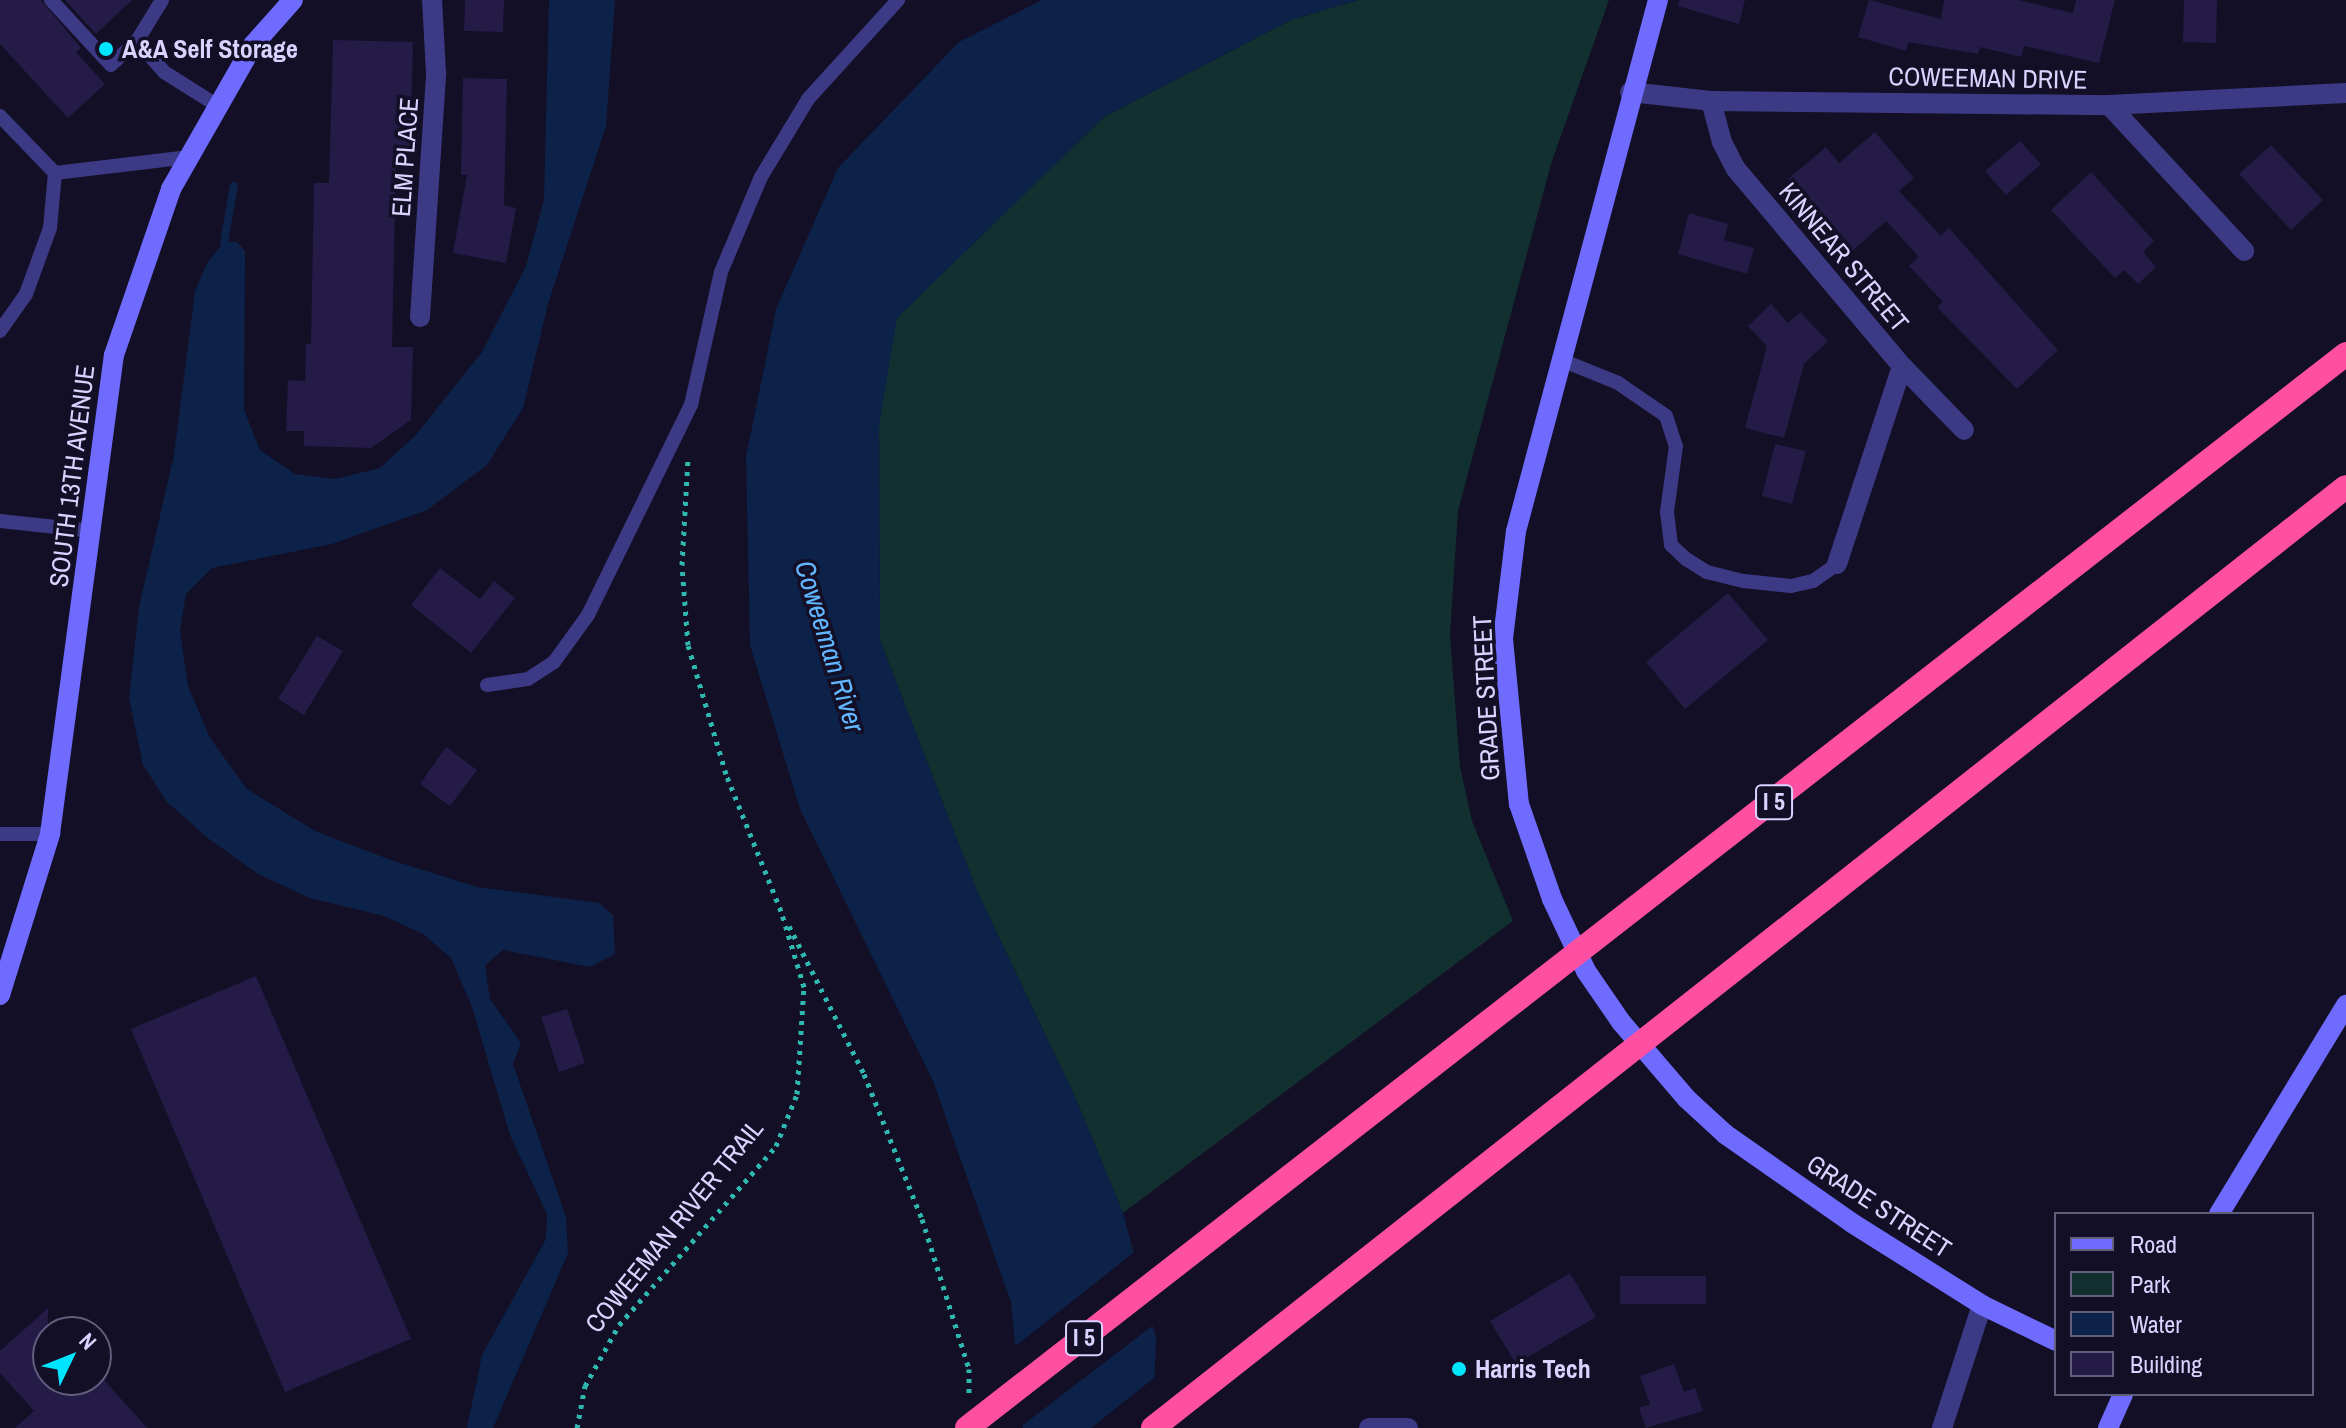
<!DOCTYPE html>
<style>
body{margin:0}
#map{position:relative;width:2346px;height:1428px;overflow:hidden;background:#130f26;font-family:"Archivo Narrow",sans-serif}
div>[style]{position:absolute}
.green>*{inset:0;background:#12302f}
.water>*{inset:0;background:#0c2248}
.pier>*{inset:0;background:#130f26}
.stream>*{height:8px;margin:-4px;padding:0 4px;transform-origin:4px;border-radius:4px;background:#0c2248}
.building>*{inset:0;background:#241b47}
.path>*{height:5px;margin-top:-2.5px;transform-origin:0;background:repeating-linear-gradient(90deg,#2fb8b0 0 4px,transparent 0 10px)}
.service>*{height:14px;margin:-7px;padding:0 7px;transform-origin:7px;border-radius:7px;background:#3d3a85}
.minor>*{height:20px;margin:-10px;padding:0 10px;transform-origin:10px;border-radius:10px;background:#3d3a85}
.tertiary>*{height:20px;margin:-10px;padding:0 10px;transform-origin:10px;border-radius:10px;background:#3d3a85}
.secondary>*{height:20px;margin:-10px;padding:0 10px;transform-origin:10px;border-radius:10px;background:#6f6bff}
.motorway>*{height:24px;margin:-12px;padding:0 12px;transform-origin:12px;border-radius:12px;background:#ff4fa3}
.dots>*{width:22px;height:22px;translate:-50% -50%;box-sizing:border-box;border:4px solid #130f26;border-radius:50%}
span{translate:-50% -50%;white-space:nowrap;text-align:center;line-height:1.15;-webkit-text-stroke:7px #130f26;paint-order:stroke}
.shield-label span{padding:2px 6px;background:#130f26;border:2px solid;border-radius:6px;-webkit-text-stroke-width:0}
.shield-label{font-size:24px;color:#d9d4ff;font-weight:700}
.poi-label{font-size:26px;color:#d9d4ff;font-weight:700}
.left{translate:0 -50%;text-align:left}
.street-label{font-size:26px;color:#d9d4ff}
.water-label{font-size:28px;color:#62b6ff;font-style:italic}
.legend{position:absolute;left:2054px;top:1212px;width:260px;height:184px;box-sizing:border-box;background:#130f26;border:2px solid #625e7d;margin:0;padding:10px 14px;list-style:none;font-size:24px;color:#d9d4ff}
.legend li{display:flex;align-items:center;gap:16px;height:40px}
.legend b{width:40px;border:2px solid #625e7d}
.north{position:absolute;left:32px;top:1316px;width:80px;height:80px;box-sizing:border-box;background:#130f26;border:2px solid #625e7d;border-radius:50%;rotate:47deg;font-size:22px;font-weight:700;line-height:32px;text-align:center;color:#d9d4ff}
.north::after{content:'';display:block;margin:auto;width:28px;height:36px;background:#00e5ff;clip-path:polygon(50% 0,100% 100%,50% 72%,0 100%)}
</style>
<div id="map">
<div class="green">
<i style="clip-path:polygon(1358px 0,1609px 0,1551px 164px,1458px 511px,1450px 635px,1460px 767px,1472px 821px,1513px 921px,1123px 1213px,1076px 1099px,977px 891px,880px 640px,879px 426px,896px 318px,1104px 117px,1291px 20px)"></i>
</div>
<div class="water">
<i style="clip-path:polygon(549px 0,615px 0,606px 126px,548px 304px,523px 408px,487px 465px,427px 510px,332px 544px,212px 568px,186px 594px,180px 631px,188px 686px,210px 738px,247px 789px,315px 831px,391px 860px,477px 887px,599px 903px,613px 915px,615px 954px,590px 967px,503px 950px,485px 965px,490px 999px,521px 1043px,513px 1064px,566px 1217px,568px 1253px,493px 1428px,467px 1428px,482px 1355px,546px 1239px,547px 1214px,510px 1135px,472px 1007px,451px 958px,423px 934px,384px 916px,310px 898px,258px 874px,209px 839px,167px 802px,143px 765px,129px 698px,139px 607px,174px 455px,195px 291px,207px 263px,224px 242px,237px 242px,245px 251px,244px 410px,260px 450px,295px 474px,335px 479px,380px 468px,415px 436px,482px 352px,526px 266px,544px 200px)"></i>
<i style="clip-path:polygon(1042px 0,1358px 0,1291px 20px,1104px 117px,897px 318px,879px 426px,880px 640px,977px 891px,1076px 1099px,1123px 1213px,1156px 1338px,1153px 1428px,1023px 1428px,1011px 1302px,933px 1081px,800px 809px,750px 645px,746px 457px,776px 309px,838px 168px,959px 42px)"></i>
</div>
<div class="pier">
<i style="clip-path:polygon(1137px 1250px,1156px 1323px,1019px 1428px,1012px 1349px)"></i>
<i style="clip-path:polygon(1159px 1374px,1157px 1428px,1091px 1428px)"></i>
</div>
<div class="stream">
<i style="left:224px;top:242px;width:57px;rotate:-79.9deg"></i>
</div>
<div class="building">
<i style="clip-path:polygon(0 0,41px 0,81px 48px,76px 52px,105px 84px,68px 118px,0 44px)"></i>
<i style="clip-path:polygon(65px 0,132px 0,96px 34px)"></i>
<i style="clip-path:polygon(465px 0,504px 0,503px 32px,464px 31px)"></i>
<i style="clip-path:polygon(1679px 0,1745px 0,1739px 24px,1678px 6px)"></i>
<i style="clip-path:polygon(1869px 0,1941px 19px,1944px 0,2018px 0,2073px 13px,2076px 0,2115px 0,2099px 63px,2024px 46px,2021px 57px,1980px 47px,1978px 54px,1908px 42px,1906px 51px,1858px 37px)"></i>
<i style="clip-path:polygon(2184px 0,2217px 0,2216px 43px,2183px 42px)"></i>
<i style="clip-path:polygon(333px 40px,413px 42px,410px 163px,396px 162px,392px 347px,413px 347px,411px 420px,371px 448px,304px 446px,304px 431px,286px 431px,288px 380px,305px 381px,306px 344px,311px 344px,314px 183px,329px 183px)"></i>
<i style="clip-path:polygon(463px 78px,507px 79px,504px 205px,516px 208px,506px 263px,453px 253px,467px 175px,461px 175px)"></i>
<i style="clip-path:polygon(1875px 132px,1914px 178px,1899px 191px,1941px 236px,1949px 228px,2058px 350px,2017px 389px,1937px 307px,1943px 302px,1909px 266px,1919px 257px,1886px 221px,1848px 255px,1788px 179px,1826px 147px,1839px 163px)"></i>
<i style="clip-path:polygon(2020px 141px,2041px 164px,2006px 195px,1985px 171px)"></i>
<i style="clip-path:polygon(2271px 145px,2323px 200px,2291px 230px,2239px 174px)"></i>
<i style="clip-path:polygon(2091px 172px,2154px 241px,2143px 252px,2156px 267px,2138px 284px,2124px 270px,2115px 278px,2051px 210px)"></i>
<i style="clip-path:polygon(1689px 213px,1728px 224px,1724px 240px,1754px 248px,1747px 274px,1678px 254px)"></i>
<i style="clip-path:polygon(1771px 304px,1788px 323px,1800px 312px,1828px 341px,1804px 364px,1784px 438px,1745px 428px,1767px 346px,1748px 326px)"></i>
<i style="clip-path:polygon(1775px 444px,1806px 451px,1792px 504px,1762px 496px)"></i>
<i style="clip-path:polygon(440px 568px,480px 599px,494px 581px,515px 598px,471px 653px,411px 605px)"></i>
<i style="clip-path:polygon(1728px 593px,1768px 640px,1685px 709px,1646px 662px)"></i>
<i style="clip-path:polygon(317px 636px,343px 651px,304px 715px,278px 699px)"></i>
<i style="clip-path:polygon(446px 747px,477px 770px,450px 806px,420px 784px)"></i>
<i style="clip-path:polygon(256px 976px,411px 1339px,285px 1392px,131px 1029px)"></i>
<i style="clip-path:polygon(567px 1009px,585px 1063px,559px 1072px,541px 1017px)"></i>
<i style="clip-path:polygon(1570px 1273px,1596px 1317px,1516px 1364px,1490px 1321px)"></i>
<i style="clip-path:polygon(1620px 1276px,1706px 1276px,1706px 1304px,1620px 1304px)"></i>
<i style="clip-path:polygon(48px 1308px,48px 1380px,104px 1380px,147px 1428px,15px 1428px,34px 1411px,0 1373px,0 1351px)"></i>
<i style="clip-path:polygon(1674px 1364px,1684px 1392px,1695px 1388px,1703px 1411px,1646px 1428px,1639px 1408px,1650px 1404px,1640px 1376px)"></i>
</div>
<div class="path">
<i style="left:789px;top:926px;width:166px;rotate:63.1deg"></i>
<i style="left:864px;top:1074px;width:156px;rotate:68.2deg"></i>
<i style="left:922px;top:1219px;width:157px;rotate:72.6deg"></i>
<i style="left:969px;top:1369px;width:26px;rotate:90deg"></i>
<i style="left:577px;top:1428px;width:43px;rotate:-79.2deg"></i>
<i style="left:585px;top:1386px;width:70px;rotate:-60.9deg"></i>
<i style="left:619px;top:1325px;width:238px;rotate:-48.7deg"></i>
<i style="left:776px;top:1146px;width:56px;rotate:-68deg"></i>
<i style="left:797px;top:1094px;width:107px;rotate:-86.3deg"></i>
<i style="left:804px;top:987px;width:79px;rotate:-106.8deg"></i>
<i style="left:781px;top:911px;width:148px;rotate:-111.9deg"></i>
<i style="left:726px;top:774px;width:134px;rotate:-106.4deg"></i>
<i style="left:688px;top:645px;width:80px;rotate:-94.3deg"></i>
<i style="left:682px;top:565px;width:107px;rotate:-86.8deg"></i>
</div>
<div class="service">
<i style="left:51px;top:0;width:88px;rotate:47.3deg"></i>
<i style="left:111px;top:65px;width:35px;rotate:-43deg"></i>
<i style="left:137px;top:41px;width:48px;rotate:-58.6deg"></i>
<i style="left:137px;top:41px;width:41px;rotate:48.9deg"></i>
<i style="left:164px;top:72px;width:64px;rotate:32.2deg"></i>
<i style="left:0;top:116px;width:79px;rotate:46deg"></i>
<i style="left:55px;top:173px;width:135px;rotate:-6.8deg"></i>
<i style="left:0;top:331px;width:45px;rotate:-54.9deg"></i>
<i style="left:26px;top:294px;width:70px;rotate:-70deg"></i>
<i style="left:50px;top:228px;width:55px;rotate:-84.8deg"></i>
<i style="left:1559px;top:359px;width:64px;rotate:22.1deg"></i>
<i style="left:1618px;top:383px;width:58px;rotate:34.5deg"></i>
<i style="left:1666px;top:416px;width:32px;rotate:72deg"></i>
<i style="left:1676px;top:446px;width:67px;rotate:97.8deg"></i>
<i style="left:1667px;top:512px;width:33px;rotate:83deg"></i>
<i style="left:1671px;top:545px;width:21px;rotate:43deg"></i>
<i style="left:1686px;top:559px;width:25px;rotate:32deg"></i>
<i style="left:1707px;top:572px;width:38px;rotate:14deg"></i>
<i style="left:1744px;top:581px;width:47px;rotate:6.1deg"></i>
<i style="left:1791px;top:586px;width:23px;rotate:-13deg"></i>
<i style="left:1813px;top:581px;width:29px;rotate:-35deg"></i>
<i style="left:0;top:521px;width:93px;rotate:6.2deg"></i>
<i style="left:487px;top:685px;width:41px;rotate:-8.3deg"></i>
<i style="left:528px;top:679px;width:31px;rotate:-33deg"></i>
<i style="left:554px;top:662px;width:58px;rotate:-54.1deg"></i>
<i style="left:588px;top:615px;width:234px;rotate:-63.9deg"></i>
<i style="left:691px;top:405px;width:136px;rotate:-77.3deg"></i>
<i style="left:721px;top:272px;width:103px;rotate:-67.2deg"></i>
<i style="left:761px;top:177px;width:91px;rotate:-58.9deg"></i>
<i style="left:808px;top:99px;width:134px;rotate:-47.7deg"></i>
<i style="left:0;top:834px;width:50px"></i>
</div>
<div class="minor">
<i style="left:1711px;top:101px;width:42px;rotate:75deg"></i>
<i style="left:1722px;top:142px;width:30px;rotate:63deg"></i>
<i style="left:1736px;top:169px;width:258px;rotate:49.9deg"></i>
<i style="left:1902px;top:366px;width:89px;rotate:45.9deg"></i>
<i style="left:2109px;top:105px;width:199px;rotate:47.2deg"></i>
<i style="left:420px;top:317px;width:245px;rotate:-86.2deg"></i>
<i style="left:436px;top:73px;width:73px;rotate:-93.1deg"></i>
<i style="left:1837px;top:564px;width:208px;rotate:-71.8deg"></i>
<i style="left:1369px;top:1428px;width:39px"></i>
<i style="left:1942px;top:1428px;width:129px;rotate:-72deg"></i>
</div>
<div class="tertiary">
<i style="left:1630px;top:92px;width:81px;rotate:6.3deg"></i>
<i style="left:1711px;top:101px;width:398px;rotate:0.6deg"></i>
<i style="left:2109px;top:105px;width:237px;rotate:-2.9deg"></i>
</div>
<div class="secondary">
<i style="left:1658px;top:0;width:550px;rotate:104.97deg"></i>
<i style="left:1516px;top:531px;width:109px;rotate:96.9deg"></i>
<i style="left:1503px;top:639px;width:166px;rotate:84.5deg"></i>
<i style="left:1519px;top:804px;width:101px;rotate:70.8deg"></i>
<i style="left:1552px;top:899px;width:80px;rotate:64.7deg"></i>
<i style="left:1586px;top:971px;width:62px;rotate:55.5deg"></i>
<i style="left:1621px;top:1022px;width:101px;rotate:49.4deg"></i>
<i style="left:1687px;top:1099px;width:52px;rotate:42.6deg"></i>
<i style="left:1725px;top:1134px;width:155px;rotate:35deg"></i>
<i style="left:1852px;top:1223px;width:154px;rotate:32.2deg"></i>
<i style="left:1982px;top:1305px;width:82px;rotate:25.9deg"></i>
<i style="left:0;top:995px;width:169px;rotate:-72.7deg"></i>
<i style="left:50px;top:834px;width:483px;rotate:-82.4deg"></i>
<i style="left:114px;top:355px;width:176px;rotate:-71deg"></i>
<i style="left:171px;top:189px;width:166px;rotate:-60.3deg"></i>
<i style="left:253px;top:45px;width:60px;rotate:-48.4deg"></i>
<i style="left:2219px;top:1214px;width:245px;rotate:-58.7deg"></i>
<i style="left:2108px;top:1428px;width:37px;rotate:-66deg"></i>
</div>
<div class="motorway">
<i style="left:967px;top:1428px;width:1748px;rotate:-37.91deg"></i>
<i style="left:1153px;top:1428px;width:1519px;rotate:-38.27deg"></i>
</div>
<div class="dots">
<i style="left:106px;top:49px;background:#00e5ff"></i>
<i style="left:1459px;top:1369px;background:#00e5ff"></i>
</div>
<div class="shield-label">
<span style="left:1774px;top:802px">I 5</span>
<span style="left:1084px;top:1338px">I 5</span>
</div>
<div class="poi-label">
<span class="left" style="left:122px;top:49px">A&amp;A Self Storage</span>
<span class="left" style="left:1475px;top:1369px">Harris Tech</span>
</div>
<div class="street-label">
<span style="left:1988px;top:78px;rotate:1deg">COWEEMAN DRIVE</span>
<span style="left:405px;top:157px;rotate:-86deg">ELM PLACE</span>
<span style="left:1844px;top:257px;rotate:50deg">KINNEAR STREET</span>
<span style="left:72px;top:476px;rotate:-83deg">SOUTH 13TH AVENUE</span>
<span style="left:1486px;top:698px;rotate:-93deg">GRADE STREET</span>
<span style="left:1879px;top:1206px;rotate:33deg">GRADE STREET</span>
<span style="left:674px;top:1226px;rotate:-51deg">COWEEMAN RIVER TRAIL</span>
</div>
<div class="water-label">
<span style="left:830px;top:646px;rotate:73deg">Coweeman River</span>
</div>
<ul class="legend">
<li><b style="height:10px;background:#6f6bff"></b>Road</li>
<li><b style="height:22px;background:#12302f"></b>Park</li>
<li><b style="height:22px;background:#0c2248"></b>Water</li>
<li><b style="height:22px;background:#241b47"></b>Building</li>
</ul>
<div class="north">N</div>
</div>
